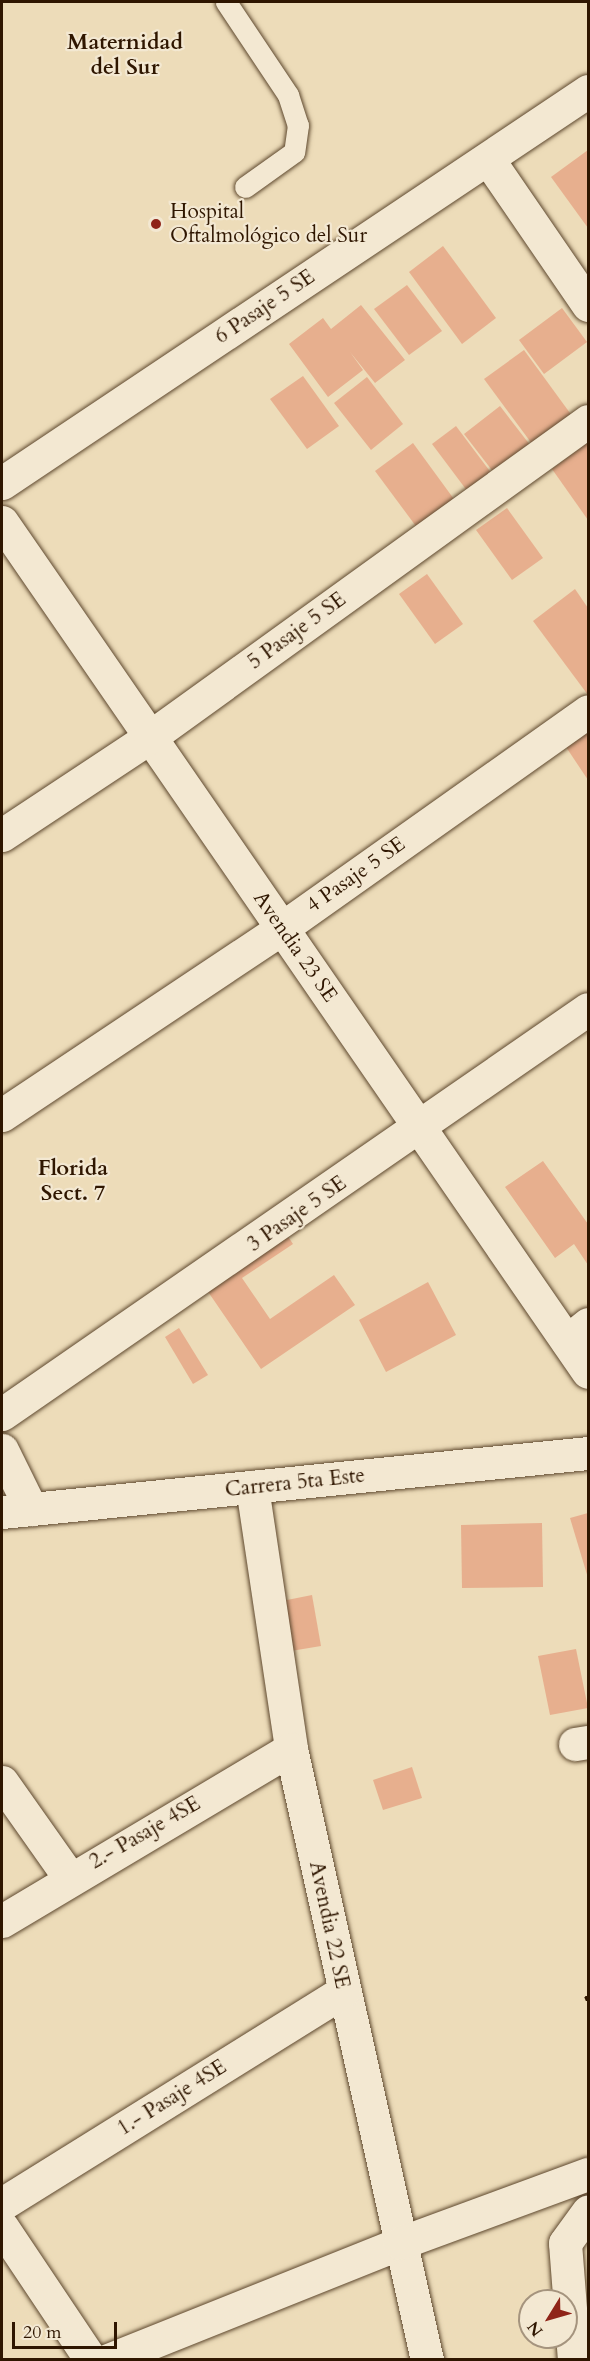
<!DOCTYPE html>
<meta charset="utf-8">
<style>
body{margin:0}
#map{position:relative;width:590px;height:2361px;overflow:hidden;background:#eddcb9;font-family:Cardo,serif}
div>[style]{position:absolute}
.building>*{inset:0;background:#e7af8e}
.path>*{height:4px;margin-top:-2px;transform-origin:0;background:repeating-linear-gradient(90deg,#2f1600 0 4.5px,transparent 0 7.5px)}
.roads{filter:drop-shadow(0 0 2px #5e482e) drop-shadow(0 0 2px #5e482e)}
.service>*{height:21px;margin:-10.5px;padding:0 10.5px;transform-origin:10.5px;border-radius:10.5px;background:#f3e8d2}
.minor>*{height:33px;margin:-16.5px;padding:0 16.5px;transform-origin:16.5px;border-radius:16.5px;background:#f3e8d2}
.dots>*{width:16px;height:16px;translate:-50% -50%;box-sizing:border-box;border:3px solid #f3e8d2;border-radius:50%}
span{translate:-50% -50%;white-space:nowrap;text-align:center;line-height:1.15;-webkit-text-stroke:4.5px #f3e8d2;paint-order:stroke}
.poi-label{font-size:21px;color:#2f1600}
.left{translate:0 -50%;text-align:left}
.street-label{font-size:21px;color:#2f1600}
.neighbourhood-label{font-size:22px;color:#2f1600;font-weight:700}
.frame{position:absolute;inset:0;border:3px solid #2f1600;pointer-events:none}
.north{position:absolute;left:518px;top:2289px;width:60px;height:60px;box-sizing:border-box;background:#f3e8d2;border:2px solid #a5947e;border-radius:50%;rotate:233deg;font-size:16px;font-weight:700;line-height:24px;text-align:center;color:#2f1600}
.north::after{content:'';display:block;margin:auto;width:21px;height:27px;background:#8f2418;clip-path:polygon(50% 0,100% 100%,50% 72%,0 100%)}
.scale{position:absolute;left:12px;top:2322px;width:105px;height:27px;box-sizing:border-box;border:3px solid #2f1600;border-top:0;padding-left:8px;font-size:18px;line-height:21px;white-space:nowrap;color:#2f1600;-webkit-text-stroke:4px #f3e8d2;paint-order:stroke}
</style>
<div id="map">
<div class="building">
<i style="clip-path:polygon(588px 150px,588px 228px,551px 177px)"></i>
<i style="clip-path:polygon(443px 246px,496px 318px,462px 344px,409px 272px)"></i>
<i style="clip-path:polygon(407px 285px,442px 331px,409px 355px,374px 309px)"></i>
<i style="clip-path:polygon(361px 305px,405px 360px,375px 383px,350px 352px,363px 370px,328px 397px,289px 344px,323px 318px,331px 329px)"></i>
<i style="clip-path:polygon(562px 308px,587px 342px,544px 374px,519px 340px)"></i>
<i style="clip-path:polygon(524px 350px,578px 424px,538px 452px,484px 379px)"></i>
<i style="clip-path:polygon(303px 376px,339px 426px,307px 449px,270px 399px)"></i>
<i style="clip-path:polygon(367px 377px,403px 424px,371px 450px,334px 403px)"></i>
<i style="clip-path:polygon(500px 406px,537px 454px,501px 482px,464px 434px)"></i>
<i style="clip-path:polygon(456px 426px,495px 478px,471px 496px,432px 444px)"></i>
<i style="clip-path:polygon(588px 442px,588px 520px,552px 469px)"></i>
<i style="clip-path:polygon(413px 443px,459px 506px,421px 533px,375px 471px)"></i>
<i style="clip-path:polygon(507px 508px,543px 558px,512px 580px,476px 530px)"></i>
<i style="clip-path:polygon(427px 574px,463px 624px,435px 644px,399px 594px)"></i>
<i style="clip-path:polygon(575px 589px,588px 608px,588px 695px,533px 621px)"></i>
<i style="clip-path:polygon(588px 731px,588px 780px,566px 747px)"></i>
<i style="clip-path:polygon(543px 1161px,588px 1224px,588px 1265px,574px 1244px,555px 1258px,505px 1187px)"></i>
<i style="clip-path:polygon(281px 1226px,293px 1244px,242px 1278px,270px 1319px,334px 1275px,355px 1305px,261px 1369px,200px 1280px)"></i>
<i style="clip-path:polygon(428px 1282px,456px 1335px,386px 1372px,359px 1320px)"></i>
<i style="clip-path:polygon(179px 1328px,208px 1375px,193px 1384px,165px 1337px)"></i>
<i style="clip-path:polygon(588px 1513px,588px 1578px,570px 1518px)"></i>
<i style="clip-path:polygon(542px 1523px,543px 1587px,462px 1588px,461px 1525px)"></i>
<i style="clip-path:polygon(312px 1595px,321px 1646px,291px 1651px,282px 1601px)"></i>
<i style="clip-path:polygon(576px 1649px,588px 1708px,550px 1715px,538px 1656px)"></i>
<i style="clip-path:polygon(412px 1767px,422px 1798px,383px 1810px,373px 1780px)"></i>
</div>
<div class="path">
<i style="left:586px;top:1996px;width:5px;rotate:68deg"></i>
</div>
<div class="roads">
<div class="service">
<i style="left:226px;top:2px;width:112px;rotate:56.3deg"></i>
<i style="left:288px;top:95px;width:32px;rotate:72deg"></i>
<i style="left:298px;top:125px;width:27px;rotate:98deg"></i>
<i style="left:294px;top:152px;width:60px;rotate:144.5deg"></i>
</div>
<div class="minor">
<i style="left:488px;top:159px;width:177px;rotate:55.6deg"></i>
<i style="left:2px;top:483px;width:705px;rotate:-33.78deg"></i>
<i style="left:2px;top:522px;width:1032px;rotate:55.42deg"></i>
<i style="left:2px;top:835px;width:178px;rotate:-33.5deg"></i>
<i style="left:150px;top:737px;width:540px;rotate:-35.81deg"></i>
<i style="left:2px;top:1115px;width:337px;rotate:-33.7deg"></i>
<i style="left:282px;top:928px;width:375px;rotate:-35.3deg"></i>
<i style="left:567px;top:1341px;width:27px;rotate:-39deg"></i>
<i style="left:2px;top:1414px;width:712px;rotate:-34.65deg"></i>
<i style="left:2px;top:1450px;width:66px;rotate:63.8deg"></i>
<i style="left:252px;top:1487px;width:265px;rotate:81.5deg"></i>
<i style="left:291px;top:1749px;width:626px;rotate:77.45deg"></i>
<i style="left:2px;top:1512px;width:589px;rotate:-5.75deg"></i>
<i style="left:575px;top:1744px;width:13px;rotate:-9deg"></i>
<i style="left:2px;top:1782px;width:116px;rotate:54.8deg"></i>
<i style="left:2px;top:1921px;width:336px;rotate:-30.8deg"></i>
<i style="left:2px;top:2204px;width:402px;rotate:-31.9deg"></i>
<i style="left:2px;top:2227px;width:160px;rotate:56.2deg"></i>
<i style="left:108px;top:2360px;width:315px;rotate:-21.8deg"></i>
<i style="left:400px;top:2243px;width:200px;rotate:-20.2deg"></i>
<i style="left:574px;top:2360px;width:117px;rotate:-94.4deg"></i>
<i style="left:565px;top:2243px;width:39px;rotate:-54deg"></i>
</div>
</div>
<div class="dots">
<i style="left:156px;top:224px;background:#8f2418"></i>
</div>
<div class="poi-label">
<span class="left" style="left:170px;top:224px">Hospital<br>Oftalmológico del Sur</span>
</div>
<div class="street-label">
<span style="left:265px;top:307px;rotate:-34deg">6 Pasaje 5 SE</span>
<span style="left:297px;top:631px;rotate:-36deg">5 Pasaje 5 SE</span>
<span style="left:356px;top:875px;rotate:-35deg">4 Pasaje 5 SE</span>
<span style="left:295px;top:947px;rotate:55deg">Avendia 23 SE</span>
<span style="left:297px;top:1214px;rotate:-35deg">3 Pasaje 5 SE</span>
<span style="left:295px;top:1483px;rotate:-6deg">Carrera 5ta Este</span>
<span style="left:145px;top:1833px;rotate:-30deg">2.- Pasaje 4SE</span>
<span style="left:329px;top:1925px;rotate:78deg">Avendia 22 SE</span>
<span style="left:172px;top:2098px;rotate:-32deg">1.- Pasaje 4SE</span>
</div>
<div class="neighbourhood-label">
<span style="left:125px;top:55px">Maternidad<br>del Sur</span>
<span style="left:73px;top:1181px">Florida<br>Sect. 7</span>
</div>
<div class="frame"></div>
<div class="north">N</div>
<div class="scale">20 m</div>
</div>
